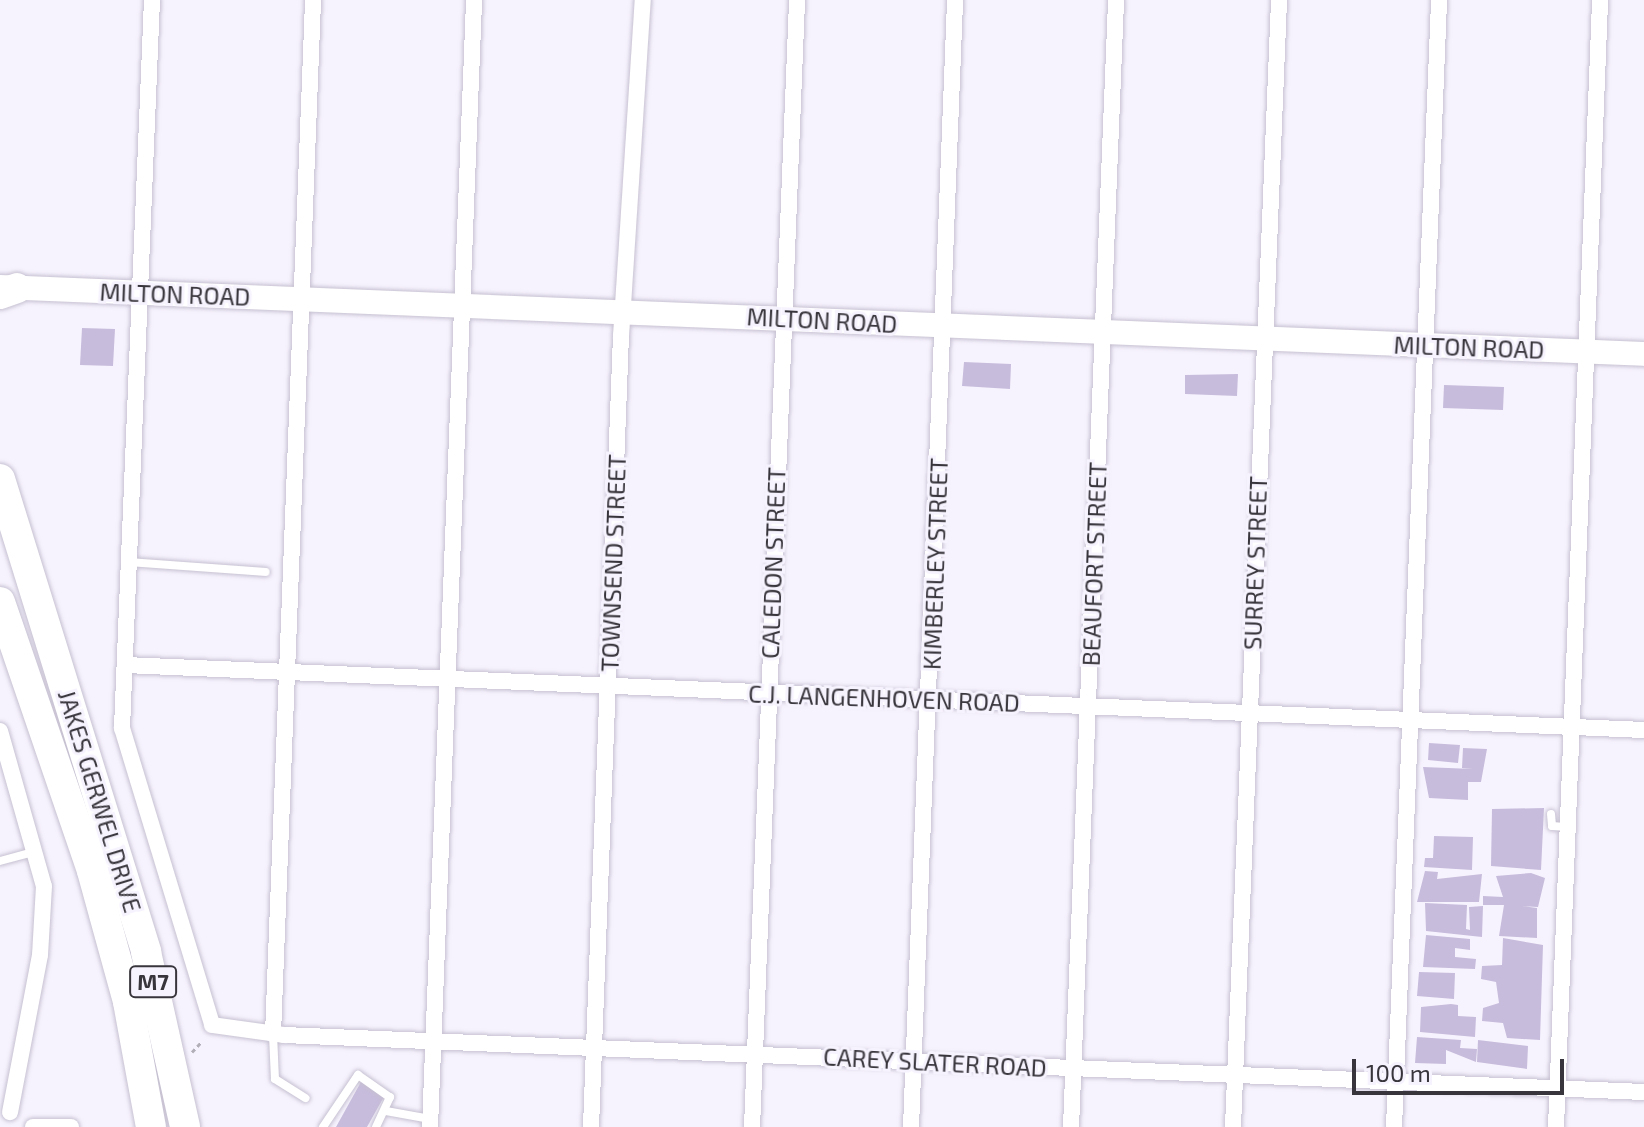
<!DOCTYPE html>
<style>
body{margin:0}
#map{position:relative;width:1644px;height:1127px;overflow:hidden;background:#f7f3fe;font-family:"Exo 2",sans-serif}
div>[style]{position:absolute}
.building>*{inset:0;background:#c7bcdc}
.path>*{height:3px;margin-top:-1.5px;transform-origin:0;background:repeating-linear-gradient(90deg,#b2afb8 0 4px,transparent 0 8px)}
.roads{filter:drop-shadow(0 0 2px #c6c0d1) drop-shadow(0 0 2px #c6c0d1)}
.lane>*{height:8px;margin:-4px;padding:0 4px;transform-origin:4px;border-radius:4px;background:#fff}
.street>*{height:16px;margin:-8px;padding:0 8px;transform-origin:8px;border-radius:8px;background:#fff}
.secondary>*{height:24px;margin:-12px;padding:0 12px;transform-origin:12px;border-radius:12px;background:#fff}
.highway>*{height:30px;margin:-15px;padding:0 15px;transform-origin:15px;border-radius:15px;background:#fff}
span{translate:-50% -50%;white-space:nowrap;text-align:center;line-height:1.15;-webkit-text-stroke:6px #f7f3fe;paint-order:stroke}
.shield-label span{padding:2px 6px;background:#f7f3fe;border:2px solid;border-radius:6px;-webkit-text-stroke-width:0}
.shield-label{font-size:22px;color:#38353c;font-weight:700}
.street-label{font-size:24px;color:#38353c}
.scale{position:absolute;left:1352px;top:1059px;width:212px;height:36px;box-sizing:border-box;border:4px solid #38353c;border-top:0;padding-left:10px;font-size:24px;line-height:28px;white-space:nowrap;color:#38353c;-webkit-text-stroke:6px #f7f3fe;paint-order:stroke}
</style>
<div id="map">
<div class="building">
<i style="clip-path:polygon(82px 328px,115px 329px,113px 366px,80px 365px)"></i>
<i style="clip-path:polygon(964px 362px,1011px 364px,1010px 389px,962px 386px)"></i>
<i style="clip-path:polygon(1238px 374px,1237px 396px,1185px 394px,1185px 375px)"></i>
<i style="clip-path:polygon(1444px 385px,1504px 387px,1503px 410px,1443px 408px)"></i>
<i style="clip-path:polygon(1429px 743px,1460px 745px,1458px 763px,1428px 760px)"></i>
<i style="clip-path:polygon(1463px 748px,1487px 749px,1481px 782px,1468px 782px,1468px 800px,1429px 798px,1423px 767px,1473px 769px,1462px 768px)"></i>
<i style="clip-path:polygon(1544px 808px,1541px 870px,1491px 866px,1492px 809px)"></i>
<i style="clip-path:polygon(1434px 836px,1473px 837px,1472px 870px,1424px 867px,1425px 858px,1433px 858px)"></i>
<i style="clip-path:polygon(1425px 871px,1438px 872px,1437px 879px,1482px 874px,1479px 902px,1417px 902px)"></i>
<i style="clip-path:polygon(1531px 873px,1545px 878px,1538px 907px,1522px 906px,1537px 908px,1537px 938px,1499px 936px,1504px 905px,1483px 905px,1483px 896px,1503px 897px,1496px 876px)"></i>
<i style="clip-path:polygon(1425px 903px,1467px 905px,1466px 929px,1470px 930px,1469px 907px,1483px 906px,1482px 937px,1426px 931px)"></i>
<i style="clip-path:polygon(1426px 935px,1470px 939px,1470px 950px,1455px 948px,1455px 957px,1476px 959px,1475px 969px,1423px 967px)"></i>
<i style="clip-path:polygon(1503px 938px,1543px 945px,1540px 1040px,1507px 1038px,1503px 1023px,1482px 1021px,1483px 1008px,1499px 1003px,1496px 982px,1481px 979px,1482px 966px,1502px 965px)"></i>
<i style="clip-path:polygon(1419px 972px,1455px 973px,1454px 999px,1417px 996px)"></i>
<i style="clip-path:polygon(1451px 1004px,1458px 1005px,1458px 1016px,1476px 1017px,1475px 1037px,1420px 1032px,1421px 1007px)"></i>
<i style="clip-path:polygon(1417px 1037px,1461px 1040px,1460px 1048px,1477px 1049px,1476px 1062px,1446px 1050px,1446px 1064px,1415px 1063px)"></i>
<i style="clip-path:polygon(1478px 1040px,1528px 1046px,1527px 1069px,1477px 1062px)"></i>
<i style="clip-path:polygon(362px 1080px,385px 1095px,367px 1127px,336px 1127px)"></i>
</div>
<div class="path">
<i style="left:192px;top:1052px;width:16px;rotate:-47deg"></i>
</div>
<div class="roads">
<div class="lane">
<i style="left:129px;top:562px;width:137px;rotate:4.2deg"></i>
<i style="left:1551px;top:814px;width:12px;rotate:85deg"></i>
<i style="left:1552px;top:826px;width:16px;rotate:4deg"></i>
<i style="left:0;top:861px;width:35px;rotate:-15deg"></i>
<i style="left:273px;top:1034px;width:45px;rotate:87.5deg"></i>
<i style="left:275px;top:1079px;width:36px;rotate:32deg"></i>
<i style="left:386px;top:1111px;width:45px;rotate:10.3deg"></i>
<i style="left:323px;top:1127px;width:63px;rotate:-56.1deg"></i>
<i style="left:358px;top:1075px;width:39px;rotate:35deg"></i>
<i style="left:390px;top:1097px;width:33px;rotate:115deg"></i>
</div>
<div class="street">
<i style="left:152px;top:0;width:729px;rotate:92.36deg"></i>
<i style="left:122px;top:728px;width:310px;rotate:73.1deg"></i>
<i style="left:212px;top:1025px;width:73px;rotate:7.9deg"></i>
<i style="left:284px;top:1035px;width:1361px;rotate:2.4deg"></i>
<i style="left:125px;top:665px;width:1520px;rotate:2.45deg"></i>
<i style="left:0;top:731px;width:161px;rotate:74.2deg"></i>
<i style="left:44px;top:886px;width:69px;rotate:93.3deg"></i>
<i style="left:40px;top:955px;width:160px;rotate:100.8deg"></i>
<i style="left:273px;top:1034px;width:1035px;rotate:-87.78deg"></i>
<i style="left:33px;top:1127px;width:38px"></i>
<i style="left:430px;top:1127px;width:1128px;rotate:-87.76deg"></i>
<i style="left:591px;top:1127px;width:792px;rotate:-87.83deg"></i>
<i style="left:621px;top:336px;width:337px;rotate:-86.3deg"></i>
<i style="left:752px;top:1127px;width:1128px;rotate:-87.71deg"></i>
<i style="left:911px;top:1127px;width:1128px;rotate:-87.76deg"></i>
<i style="left:1071px;top:1127px;width:1128px;rotate:-87.71deg"></i>
<i style="left:1233px;top:1127px;width:1128px;rotate:-87.66deg"></i>
<i style="left:1394px;top:1127px;width:1128px;rotate:-87.71deg"></i>
<i style="left:1556px;top:1127px;width:1128px;rotate:-87.76deg"></i>
</div>
<div class="secondary">
<i style="left:0;top:287px;width:1645px;rotate:2.33deg"></i>
</div>
<div class="highway">
<i style="left:0;top:294px;width:18px;rotate:-19deg"></i>
<i style="left:0;top:479px;width:495px;rotate:72.8deg"></i>
<i style="left:146px;top:952px;width:179px;rotate:77.4deg"></i>
<i style="left:0;top:602px;width:284px;rotate:71.1deg"></i>
<i style="left:92px;top:871px;width:136px;rotate:74.6deg"></i>
<i style="left:128px;top:1002px;width:127px;rotate:79.6deg"></i>
</div>
</div>
<div class="shield-label">
<span style="left:153px;top:982px">M7</span>
</div>
<div class="street-label">
<span style="left:175px;top:294px;rotate:2deg">MILTON ROAD</span>
<span style="left:822px;top:320px;rotate:3deg">MILTON ROAD</span>
<span style="left:1469px;top:347px;rotate:2deg">MILTON ROAD</span>
<span style="left:613px;top:563px;rotate:-88deg">TOWNSEND STREET</span>
<span style="left:773px;top:563px;rotate:-88deg">CALEDON STREET</span>
<span style="left:1255px;top:563px;rotate:-88deg">SURREY STREET</span>
<span style="left:935px;top:564px;rotate:-88deg">KIMBERLEY STREET</span>
<span style="left:1094px;top:564px;rotate:-88deg">BEAUFORT STREET</span>
<span style="left:884px;top:698px;rotate:2deg">C.J. LANGENHOVEN ROAD</span>
<span style="left:100px;top:801px;rotate:73deg">JAKES GERWEL DRIVE</span>
<span style="left:935px;top:1062px;rotate:3deg">CAREY SLATER ROAD</span>
</div>
<div class="scale">100 m</div>
</div>
